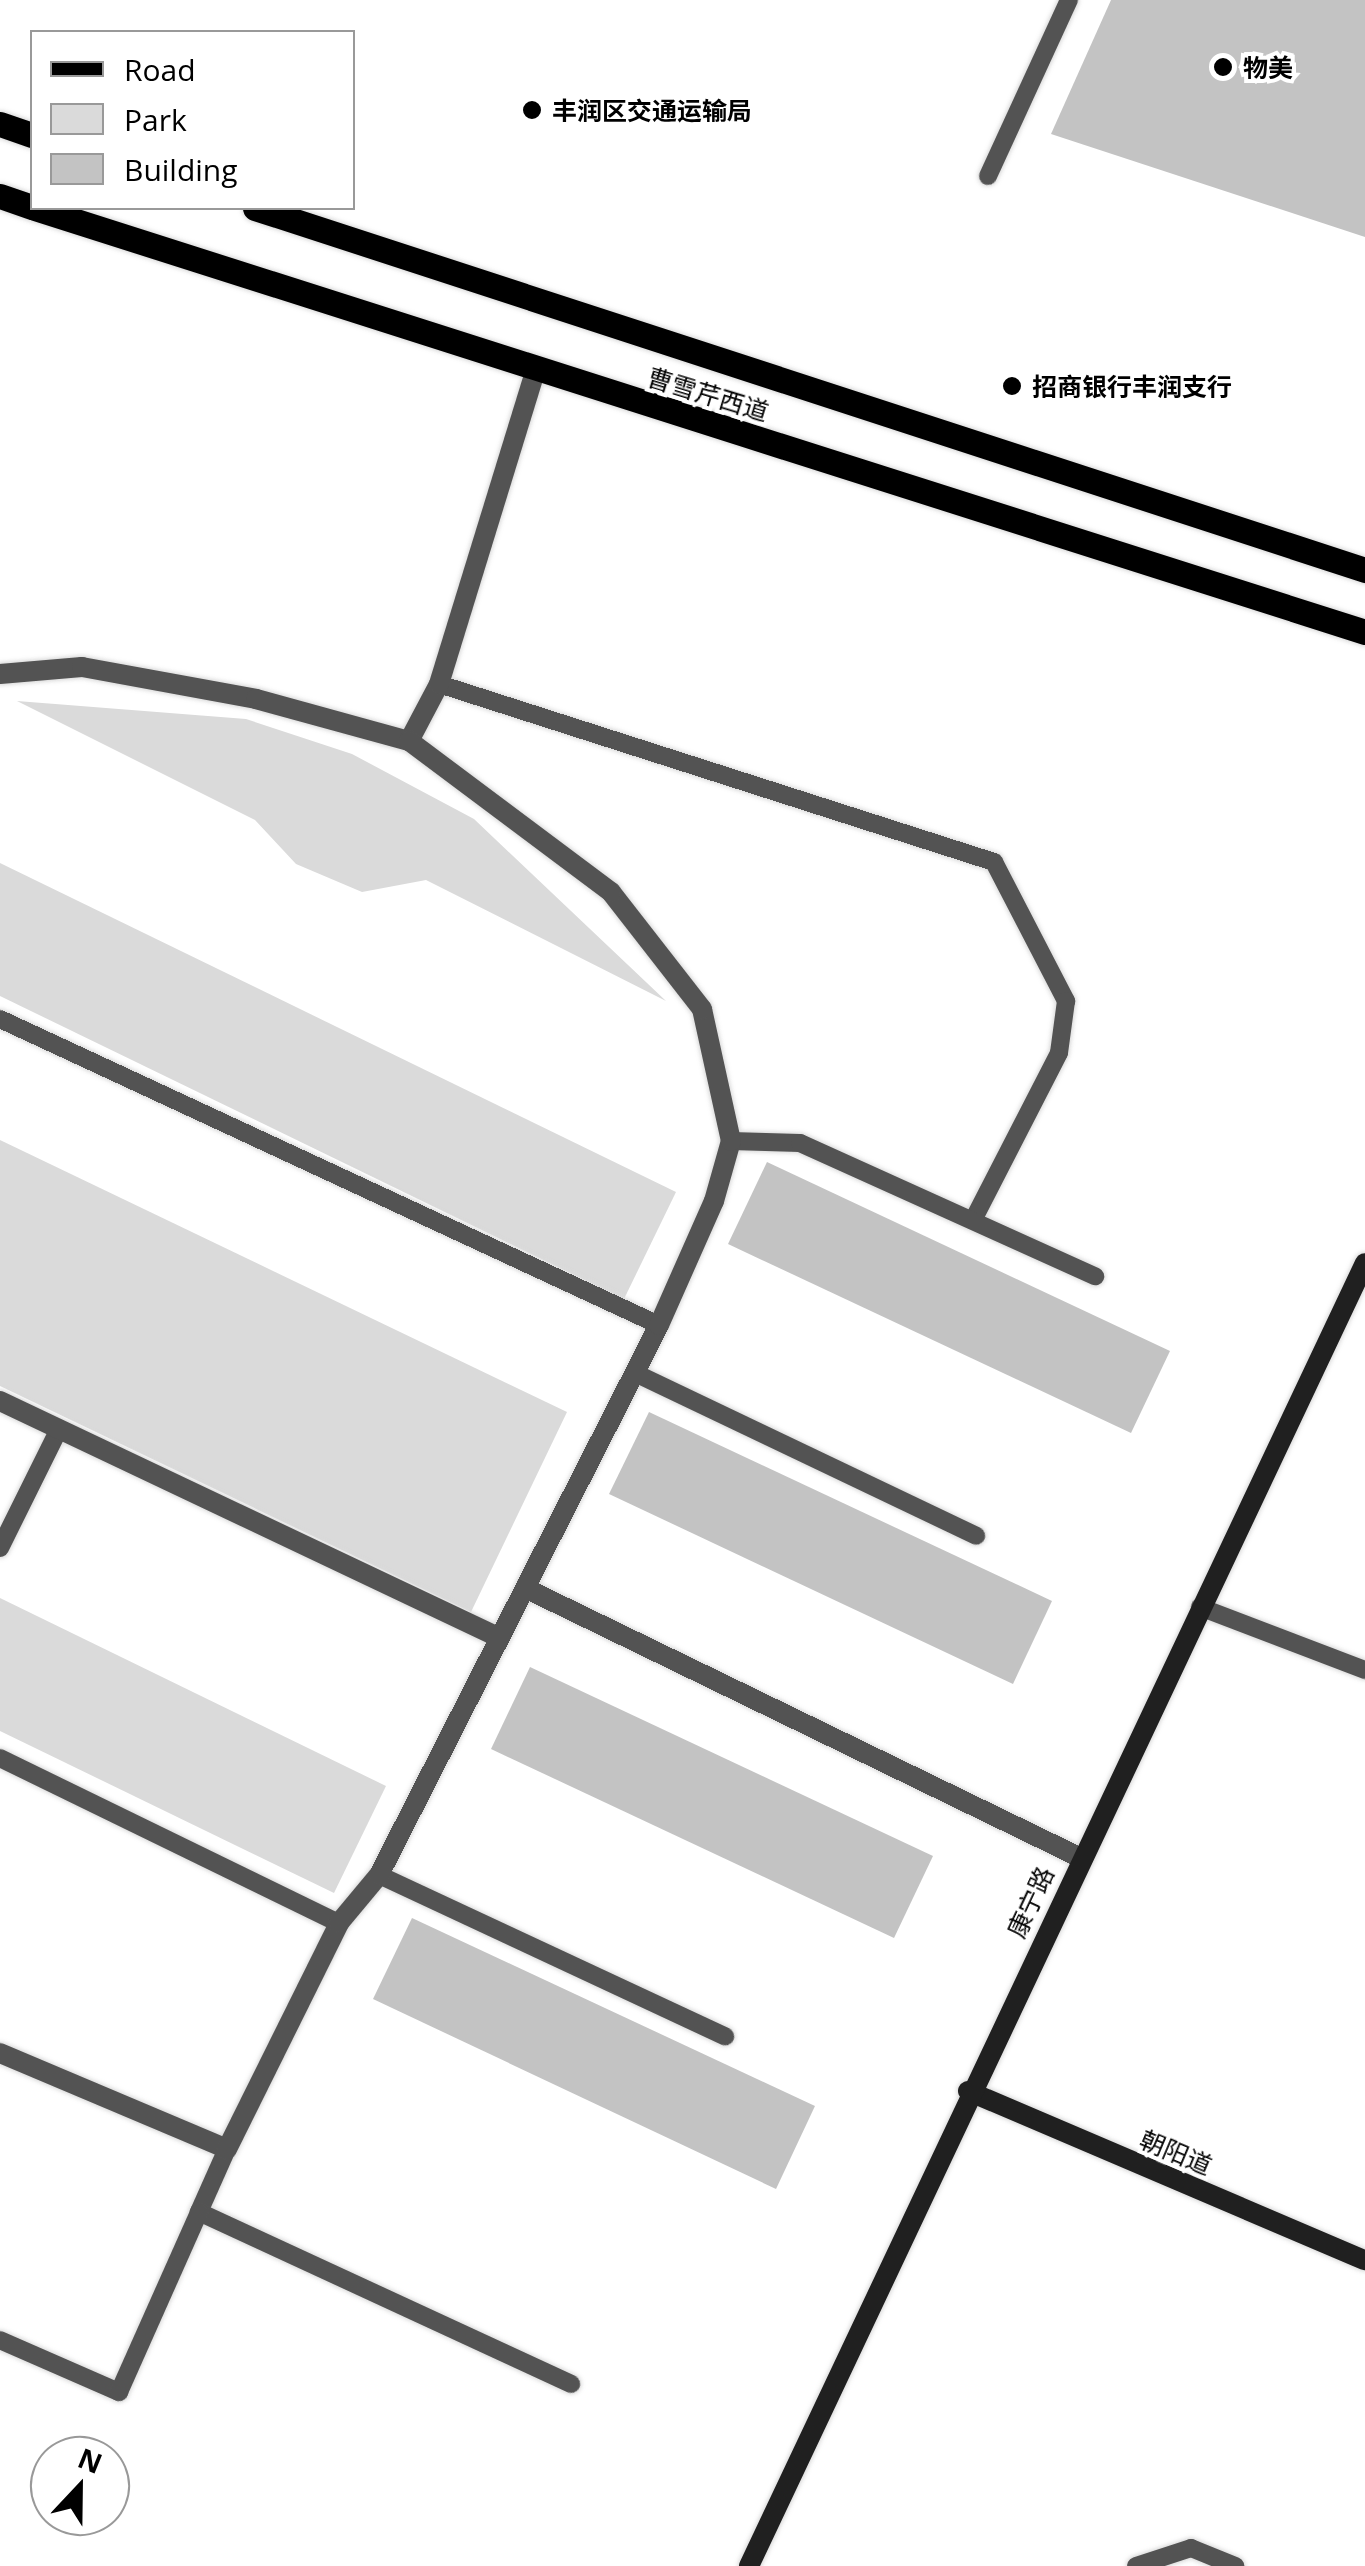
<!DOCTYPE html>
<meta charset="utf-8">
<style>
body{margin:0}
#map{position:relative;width:1365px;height:2566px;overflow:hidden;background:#fff;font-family:"Open Sans","Noto Sans SC",sans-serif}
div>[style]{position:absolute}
.green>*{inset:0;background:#dadada}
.building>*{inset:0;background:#c3c3c3}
.roads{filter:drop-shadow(0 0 2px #dbdbdb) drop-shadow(0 0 2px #dbdbdb)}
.lane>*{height:18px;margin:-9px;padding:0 9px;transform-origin:9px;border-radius:9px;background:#535353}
.street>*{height:20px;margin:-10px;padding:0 10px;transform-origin:10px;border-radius:10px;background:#535353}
.secondary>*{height:20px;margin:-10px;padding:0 10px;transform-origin:10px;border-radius:10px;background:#202020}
.primary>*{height:25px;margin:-12.5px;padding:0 12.5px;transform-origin:12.5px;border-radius:12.5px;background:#000}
.dots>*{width:28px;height:28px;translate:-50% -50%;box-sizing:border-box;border:5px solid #fff;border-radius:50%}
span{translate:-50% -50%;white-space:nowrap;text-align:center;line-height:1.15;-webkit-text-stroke:8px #fff;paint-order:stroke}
.poi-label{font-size:25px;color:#000;font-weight:700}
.left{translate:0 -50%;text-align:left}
.street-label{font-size:25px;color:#000}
.legend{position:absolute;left:30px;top:30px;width:325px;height:180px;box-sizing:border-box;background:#fff;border:2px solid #999;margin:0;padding:12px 18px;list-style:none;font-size:30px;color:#000}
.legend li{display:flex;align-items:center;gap:20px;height:50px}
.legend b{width:50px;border:2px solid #999}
.north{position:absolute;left:30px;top:2436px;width:100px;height:100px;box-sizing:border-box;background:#fff;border:2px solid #999;border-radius:50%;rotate:22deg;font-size:28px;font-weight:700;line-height:40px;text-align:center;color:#000}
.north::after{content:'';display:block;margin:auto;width:35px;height:45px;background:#000;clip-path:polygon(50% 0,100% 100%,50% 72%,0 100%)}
</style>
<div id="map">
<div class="green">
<i style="clip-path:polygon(17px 701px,246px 719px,352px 754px,474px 819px,666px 1001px,426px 880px,362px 892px,296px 864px,255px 820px)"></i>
<i style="clip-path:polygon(0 863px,676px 1192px,624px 1299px,0 996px)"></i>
<i style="clip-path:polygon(0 1140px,567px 1412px,471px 1612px,0 1386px)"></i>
<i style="clip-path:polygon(0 1598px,386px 1786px,334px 1893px,0 1731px)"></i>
</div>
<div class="building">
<i style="clip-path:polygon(1111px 0,1365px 0,1365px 237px,1051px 134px)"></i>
<i style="clip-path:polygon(767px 1162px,1170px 1351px,1131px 1433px,728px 1244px)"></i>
<i style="clip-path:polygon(649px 1412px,1052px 1601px,1013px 1684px,609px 1494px)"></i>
<i style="clip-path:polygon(530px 1667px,933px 1856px,894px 1938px,491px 1749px)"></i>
<i style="clip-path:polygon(412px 1918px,815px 2106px,776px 2189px,373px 1999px)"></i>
</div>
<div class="roads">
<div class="lane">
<i style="left:988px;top:176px;width:194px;rotate:-65.3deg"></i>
<i style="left:439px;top:684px;width:583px;rotate:17.78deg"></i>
<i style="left:994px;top:862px;width:157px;rotate:62.6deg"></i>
<i style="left:1066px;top:1001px;width:52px;rotate:97.7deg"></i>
<i style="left:1059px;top:1053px;width:188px;rotate:117.2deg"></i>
<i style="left:0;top:1019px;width:727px;rotate:24.91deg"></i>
<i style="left:731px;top:1141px;width:69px;rotate:1.7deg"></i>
<i style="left:800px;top:1143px;width:324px;rotate:24.3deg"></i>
<i style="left:635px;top:1373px;width:378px;rotate:25.5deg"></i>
<i style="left:0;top:1548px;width:133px;rotate:-63.6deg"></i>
<i style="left:1200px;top:1607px;width:177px;rotate:20.9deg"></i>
<i style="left:0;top:1758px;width:377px;rotate:26deg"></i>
<i style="left:379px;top:1875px;width:382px;rotate:25deg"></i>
<i style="left:227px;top:2149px;width:69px;rotate:114deg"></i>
<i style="left:199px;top:2212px;width:410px;rotate:24.8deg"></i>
<i style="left:0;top:2340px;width:130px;rotate:23.6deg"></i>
<i style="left:119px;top:2392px;width:197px;rotate:-66deg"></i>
<i style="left:1136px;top:2566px;width:58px;rotate:-18.1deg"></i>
<i style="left:1191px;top:2548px;width:48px;rotate:22.2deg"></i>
</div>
<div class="street">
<i style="left:0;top:674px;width:82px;rotate:-4.9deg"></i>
<i style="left:82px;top:667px;width:177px;rotate:10.4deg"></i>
<i style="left:256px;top:699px;width:159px;rotate:15.4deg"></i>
<i style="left:409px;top:741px;width:64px;rotate:-62.2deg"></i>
<i style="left:439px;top:684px;width:327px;rotate:-72.9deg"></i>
<i style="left:0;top:1401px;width:551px;rotate:25.36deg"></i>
<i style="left:525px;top:1588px;width:616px;rotate:25.9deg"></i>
<i style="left:0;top:2053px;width:246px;rotate:22.9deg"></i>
<i style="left:227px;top:2149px;width:252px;rotate:-63.6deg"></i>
<i style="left:339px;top:1923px;width:62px;rotate:-50.2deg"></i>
<i style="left:379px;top:1875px;width:617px;rotate:-63.02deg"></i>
<i style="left:659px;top:1325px;width:136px;rotate:-66.1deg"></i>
<i style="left:714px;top:1201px;width:62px;rotate:-74.2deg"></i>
<i style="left:731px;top:1141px;width:135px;rotate:-102.4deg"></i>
<i style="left:702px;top:1009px;width:148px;rotate:-127.9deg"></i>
<i style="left:611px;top:892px;width:252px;rotate:-143.2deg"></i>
</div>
<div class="secondary">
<i style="left:968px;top:2091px;width:431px;rotate:23.1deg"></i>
<i style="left:749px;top:2566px;width:1441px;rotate:-64.7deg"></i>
</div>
<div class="primary">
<i style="left:0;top:124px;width:34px;rotate:19deg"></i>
<i style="left:0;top:196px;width:34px;rotate:19deg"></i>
<i style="left:35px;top:208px;width:1396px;rotate:17.68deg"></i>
<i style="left:255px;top:208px;width:1168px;rotate:18.06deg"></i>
</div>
</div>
<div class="dots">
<i style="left:1223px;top:67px;background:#000"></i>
<i style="left:532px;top:110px;background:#000"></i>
<i style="left:1012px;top:386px;background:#000"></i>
</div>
<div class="poi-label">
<span class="left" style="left:1243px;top:67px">物美</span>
<span class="left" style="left:552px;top:110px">丰润区交通运输局</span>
<span class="left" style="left:1032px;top:386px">招商银行丰润支行</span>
</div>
<div class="street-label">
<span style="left:708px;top:394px;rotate:17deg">曹雪芹西道</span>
<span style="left:1030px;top:1902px;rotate:-65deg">康宁路</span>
<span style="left:1176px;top:2152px;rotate:23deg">朝阳道</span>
</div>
<ul class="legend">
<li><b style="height:12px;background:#000"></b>Road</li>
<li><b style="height:28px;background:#dadada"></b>Park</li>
<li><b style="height:28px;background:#c3c3c3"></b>Building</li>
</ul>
<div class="north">N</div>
</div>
